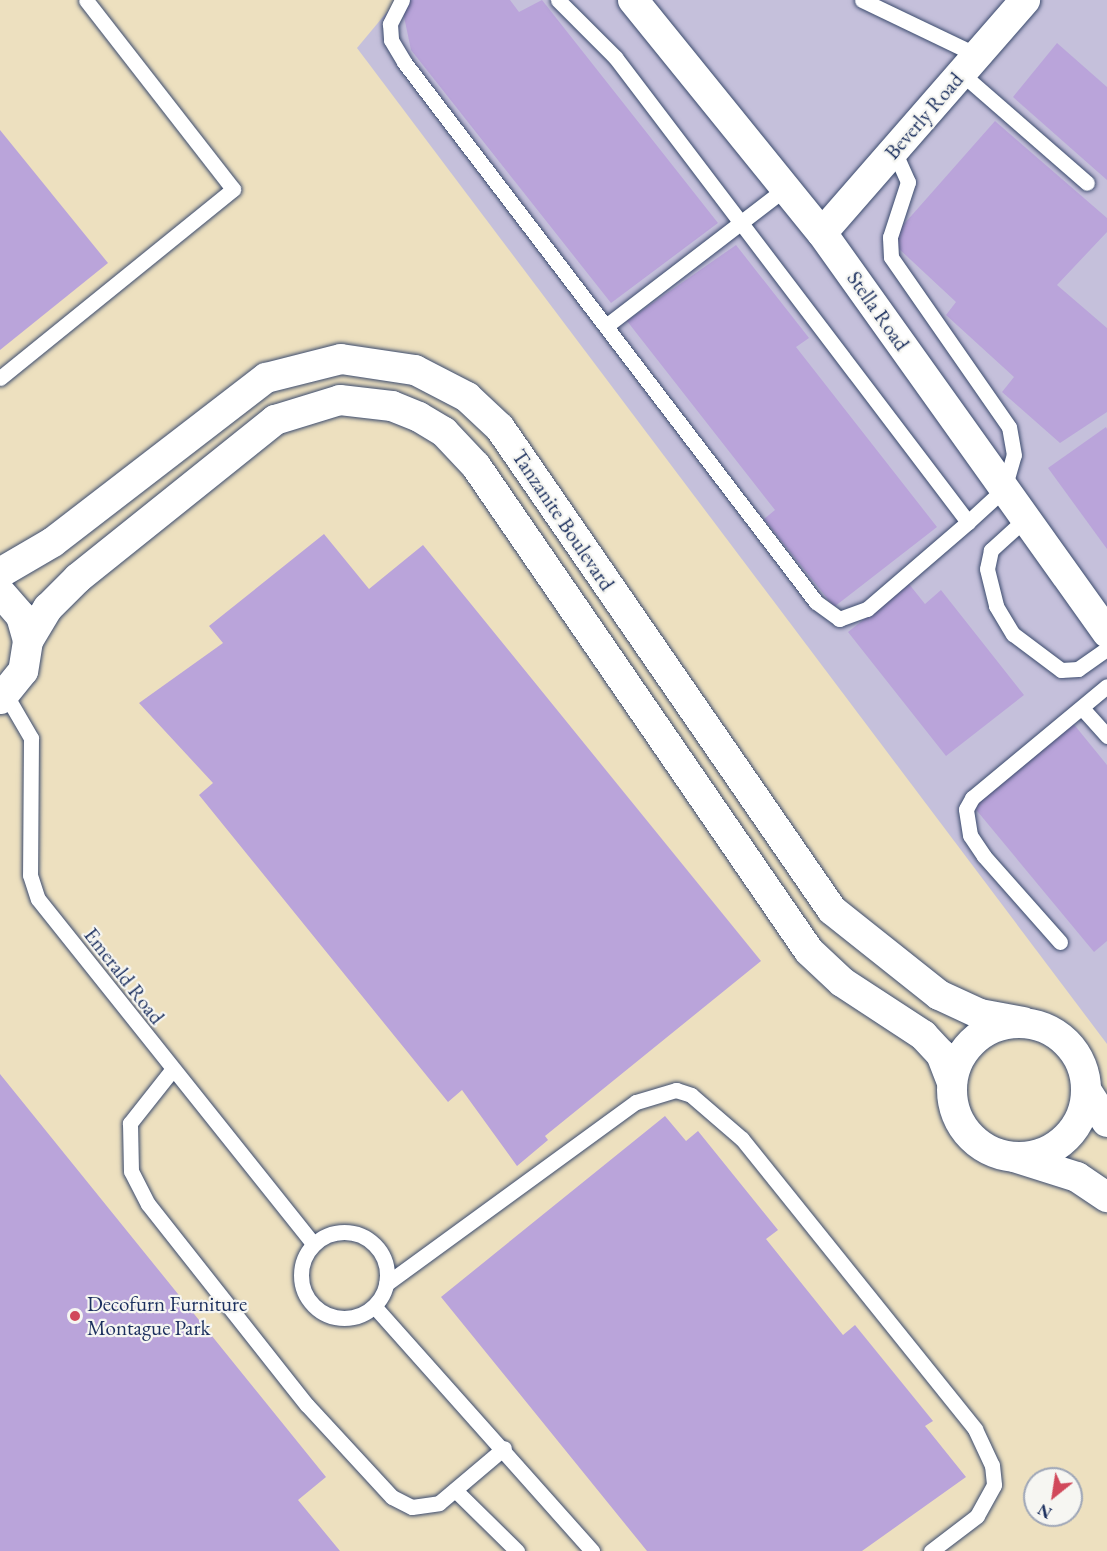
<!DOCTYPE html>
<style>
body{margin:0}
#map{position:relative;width:1107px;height:1551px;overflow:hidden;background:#ede0bf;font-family:"EB Garamond",serif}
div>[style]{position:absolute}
.industrial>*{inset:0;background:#c5c0db}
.building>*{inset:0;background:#baa4da}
.roads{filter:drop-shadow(0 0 2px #3a4a6d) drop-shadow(0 0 2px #3a4a6d)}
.lane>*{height:15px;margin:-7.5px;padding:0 7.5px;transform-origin:7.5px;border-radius:7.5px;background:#fff}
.lane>.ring{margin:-7.5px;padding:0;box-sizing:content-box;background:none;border:15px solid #fff;border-radius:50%}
.street>*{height:30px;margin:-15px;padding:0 15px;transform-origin:15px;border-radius:15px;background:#fff}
.street>.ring{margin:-15px;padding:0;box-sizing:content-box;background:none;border:30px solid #fff;border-radius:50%}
.dots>*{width:16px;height:16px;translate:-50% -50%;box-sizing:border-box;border:3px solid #f6f6f2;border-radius:50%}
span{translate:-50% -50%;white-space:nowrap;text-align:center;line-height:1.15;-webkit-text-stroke:4.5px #f6f6f2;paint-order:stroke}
.street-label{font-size:21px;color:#1b2f5e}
.poi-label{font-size:21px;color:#1b2f5e}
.left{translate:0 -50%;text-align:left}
.north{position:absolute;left:1023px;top:1467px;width:60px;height:60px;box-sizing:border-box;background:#f6f6f2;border:2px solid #9ea6b7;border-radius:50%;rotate:210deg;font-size:16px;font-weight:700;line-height:24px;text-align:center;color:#1b2f5e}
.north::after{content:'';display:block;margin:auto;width:21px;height:27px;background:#d1495b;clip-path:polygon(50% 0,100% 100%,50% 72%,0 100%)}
</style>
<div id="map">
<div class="industrial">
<i style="clip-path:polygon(397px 0,1107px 0,1107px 1044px,357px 48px)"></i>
</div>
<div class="building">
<i style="clip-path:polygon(411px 0,510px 0,519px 12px,542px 0,718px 223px,611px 303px,411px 50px,402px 7px)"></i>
<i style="clip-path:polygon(1057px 43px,1107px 87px,1107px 180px,1013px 97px)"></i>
<i style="clip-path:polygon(995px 121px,1107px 218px,1107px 232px,1057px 285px,1107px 328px,1107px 412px,1060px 443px,1002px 392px,1014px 377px,946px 315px,956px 302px,897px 247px,897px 232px)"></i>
<i style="clip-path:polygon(0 130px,108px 263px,0 350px)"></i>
<i style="clip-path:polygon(736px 245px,809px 338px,796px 347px,937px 527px,834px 607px,764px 519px,775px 510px,627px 321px)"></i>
<i style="clip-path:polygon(1106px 427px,1107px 429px,1107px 549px,1048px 468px)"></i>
<i style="clip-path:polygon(324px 534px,369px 589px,423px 545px,761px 961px,545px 1136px,548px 1140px,517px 1166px,462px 1090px,448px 1102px,199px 795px,213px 783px,139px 703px,223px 643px,209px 626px)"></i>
<i style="clip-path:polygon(909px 584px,925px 604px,941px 590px,1024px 695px,946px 756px,848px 632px)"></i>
<i style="clip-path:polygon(1072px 722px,1107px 765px,1107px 941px,1094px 952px,973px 806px)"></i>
<i style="clip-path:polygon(0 1074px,326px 1477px,298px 1500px,340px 1551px,0 1551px)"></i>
<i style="clip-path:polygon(665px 1116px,686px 1141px,698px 1131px,778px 1230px,766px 1239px,843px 1335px,855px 1325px,933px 1421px,925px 1426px,966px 1477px,862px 1551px,647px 1551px,441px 1297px)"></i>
</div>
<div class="roads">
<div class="lane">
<i style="left:402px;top:0;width:27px;rotate:117deg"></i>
<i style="left:390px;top:24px;width:16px;rotate:86deg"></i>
<i style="left:391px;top:40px;width:26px;rotate:59deg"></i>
<i style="left:404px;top:62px;width:679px;rotate:52.66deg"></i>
<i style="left:816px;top:602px;width:29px;rotate:36deg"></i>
<i style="left:839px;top:619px;width:30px;rotate:-20deg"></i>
<i style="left:867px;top:609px;width:133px;rotate:-40.7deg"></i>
<i style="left:968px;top:522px;width:49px;rotate:-42.5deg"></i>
<i style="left:1004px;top:489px;width:35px;rotate:-74deg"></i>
<i style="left:1014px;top:455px;width:28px;rotate:-100deg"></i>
<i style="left:1009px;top:427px;width:207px;rotate:-124.8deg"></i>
<i style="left:891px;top:257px;width:20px;rotate:-93deg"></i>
<i style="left:890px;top:237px;width:58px;rotate:-71.9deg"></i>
<i style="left:908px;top:182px;width:34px;rotate:-114deg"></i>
<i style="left:558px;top:0;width:81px;rotate:45deg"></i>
<i style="left:615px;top:57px;width:584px;rotate:52.8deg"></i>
<i style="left:862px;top:0;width:127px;rotate:25.6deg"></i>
<i style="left:961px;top:73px;width:167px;rotate:41.1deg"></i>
<i style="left:606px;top:326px;width:227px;rotate:-37.5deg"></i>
<i style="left:0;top:378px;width:300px;rotate:-39deg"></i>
<i style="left:233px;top:189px;width:239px;rotate:-127.9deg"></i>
<i style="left:1024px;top:520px;width:45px;rotate:137.7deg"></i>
<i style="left:991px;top:550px;width:19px;rotate:102deg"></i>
<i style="left:987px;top:569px;width:38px;rotate:76deg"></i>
<i style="left:996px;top:606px;width:33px;rotate:59deg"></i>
<i style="left:1013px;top:634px;width:60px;rotate:36.9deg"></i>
<i style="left:1061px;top:670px;width:17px;rotate:-3deg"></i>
<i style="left:1078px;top:669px;width:35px;rotate:-35deg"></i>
<i style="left:6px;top:695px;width:50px;rotate:59.8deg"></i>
<i style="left:31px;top:738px;width:137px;rotate:90.4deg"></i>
<i style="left:30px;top:875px;width:25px;rotate:72deg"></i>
<i style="left:38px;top:899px;width:441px;rotate:51.4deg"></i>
<i style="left:1082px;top:708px;width:38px;rotate:48deg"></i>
<i style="left:1060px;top:942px;width:115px;rotate:-131.5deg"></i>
<i style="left:984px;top:856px;width:25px;rotate:-124deg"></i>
<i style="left:970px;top:835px;width:26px;rotate:-99deg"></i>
<i style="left:966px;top:809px;width:13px;rotate:-61deg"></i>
<i style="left:972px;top:798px;width:175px;rotate:-39.7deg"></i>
<i style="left:172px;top:1070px;width:68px;rotate:128.4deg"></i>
<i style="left:130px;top:1123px;width:48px;rotate:88.8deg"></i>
<i style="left:131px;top:1171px;width:37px;rotate:63deg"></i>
<i style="left:148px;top:1204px;width:256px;rotate:51.7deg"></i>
<i style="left:307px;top:1405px;width:125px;rotate:47.3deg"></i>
<i style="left:392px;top:1497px;width:22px;rotate:27deg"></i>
<i style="left:412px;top:1507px;width:27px;rotate:-8deg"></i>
<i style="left:439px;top:1503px;width:85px;rotate:-40.2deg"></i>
<i class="ring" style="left:301px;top:1232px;width:71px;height:71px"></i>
<i style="left:386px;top:1284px;width:309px;rotate:-36.1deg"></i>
<i style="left:636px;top:1102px;width:42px;rotate:-16.7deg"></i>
<i style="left:676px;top:1090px;width:16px;rotate:18deg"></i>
<i style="left:691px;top:1095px;width:67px;rotate:40.8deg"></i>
<i style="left:742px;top:1139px;width:372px;rotate:51.2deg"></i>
<i style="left:975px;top:1429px;width:40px;rotate:65deg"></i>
<i style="left:992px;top:1465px;width:20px;rotate:84deg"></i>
<i style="left:994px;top:1485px;width:35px;rotate:119deg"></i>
<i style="left:977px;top:1516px;width:58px;rotate:142.7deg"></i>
<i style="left:374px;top:1306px;width:328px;rotate:48.3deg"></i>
<i style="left:455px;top:1490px;width:87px;rotate:44.5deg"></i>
</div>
<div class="street">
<i style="left:633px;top:0;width:300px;rotate:51deg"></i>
<i style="left:822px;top:233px;width:491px;rotate:54.5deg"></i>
<i style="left:822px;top:233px;width:309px;rotate:-48.9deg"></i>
<i style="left:0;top:573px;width:61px;rotate:-30.3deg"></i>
<i style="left:53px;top:542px;width:269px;rotate:-37.6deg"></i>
<i style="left:266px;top:378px;width:77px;rotate:-14.2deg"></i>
<i style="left:341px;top:359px;width:75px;rotate:8.5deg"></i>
<i style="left:415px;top:370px;width:59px;rotate:27.4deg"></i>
<i style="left:467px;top:397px;width:45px;rotate:43.2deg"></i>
<i style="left:500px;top:428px;width:585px;rotate:55.44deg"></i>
<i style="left:832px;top:910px;width:137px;rotate:38.5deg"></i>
<i style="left:939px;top:995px;width:45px;rotate:24.9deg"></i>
<i style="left:980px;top:1014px;width:44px;rotate:10.5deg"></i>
<i style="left:0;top:592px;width:32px;rotate:49deg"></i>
<i style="left:21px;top:616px;width:26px;rotate:74deg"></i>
<i style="left:28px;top:641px;width:30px;rotate:99deg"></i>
<i style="left:23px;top:671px;width:36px;rotate:129deg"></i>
<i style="left:28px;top:641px;width:39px;rotate:-59deg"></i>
<i style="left:48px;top:608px;width:42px;rotate:-45deg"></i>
<i style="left:78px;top:578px;width:253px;rotate:-38.7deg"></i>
<i style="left:275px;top:420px;width:68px;rotate:-17.1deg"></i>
<i style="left:340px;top:400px;width:52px;rotate:6.6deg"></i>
<i style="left:392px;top:406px;width:29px;rotate:22deg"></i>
<i style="left:419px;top:417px;width:29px;rotate:31deg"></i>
<i style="left:444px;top:432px;width:47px;rotate:46.7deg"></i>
<i style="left:476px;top:466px;width:588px;rotate:55.53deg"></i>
<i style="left:809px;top:951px;width:45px;rotate:43.2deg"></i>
<i style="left:842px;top:982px;width:97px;rotate:33.2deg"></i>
<i style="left:923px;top:1035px;width:26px;rotate:47deg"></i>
<i style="left:941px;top:1054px;width:31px;rotate:69deg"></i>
<i class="ring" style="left:952px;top:1023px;width:104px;height:104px"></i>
<i style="left:1086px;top:1090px;width:38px;rotate:57deg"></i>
<i style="left:1017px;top:1158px;width:63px;rotate:17.6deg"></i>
<i style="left:1077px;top:1177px;width:36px;rotate:34deg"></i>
</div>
</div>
<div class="dots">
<i style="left:75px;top:1316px;background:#d1495b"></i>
</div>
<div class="street-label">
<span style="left:924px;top:116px;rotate:-49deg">Beverly Road</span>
<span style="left:878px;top:311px;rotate:55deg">Stella Road</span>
<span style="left:563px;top:520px;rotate:56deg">Tanzanite Boulevard</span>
<span style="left:124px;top:976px;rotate:52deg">Emerald Road</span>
</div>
<div class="poi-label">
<span class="left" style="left:87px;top:1316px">Decofurn Furniture<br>Montague Park</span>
</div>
<div class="north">N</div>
</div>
